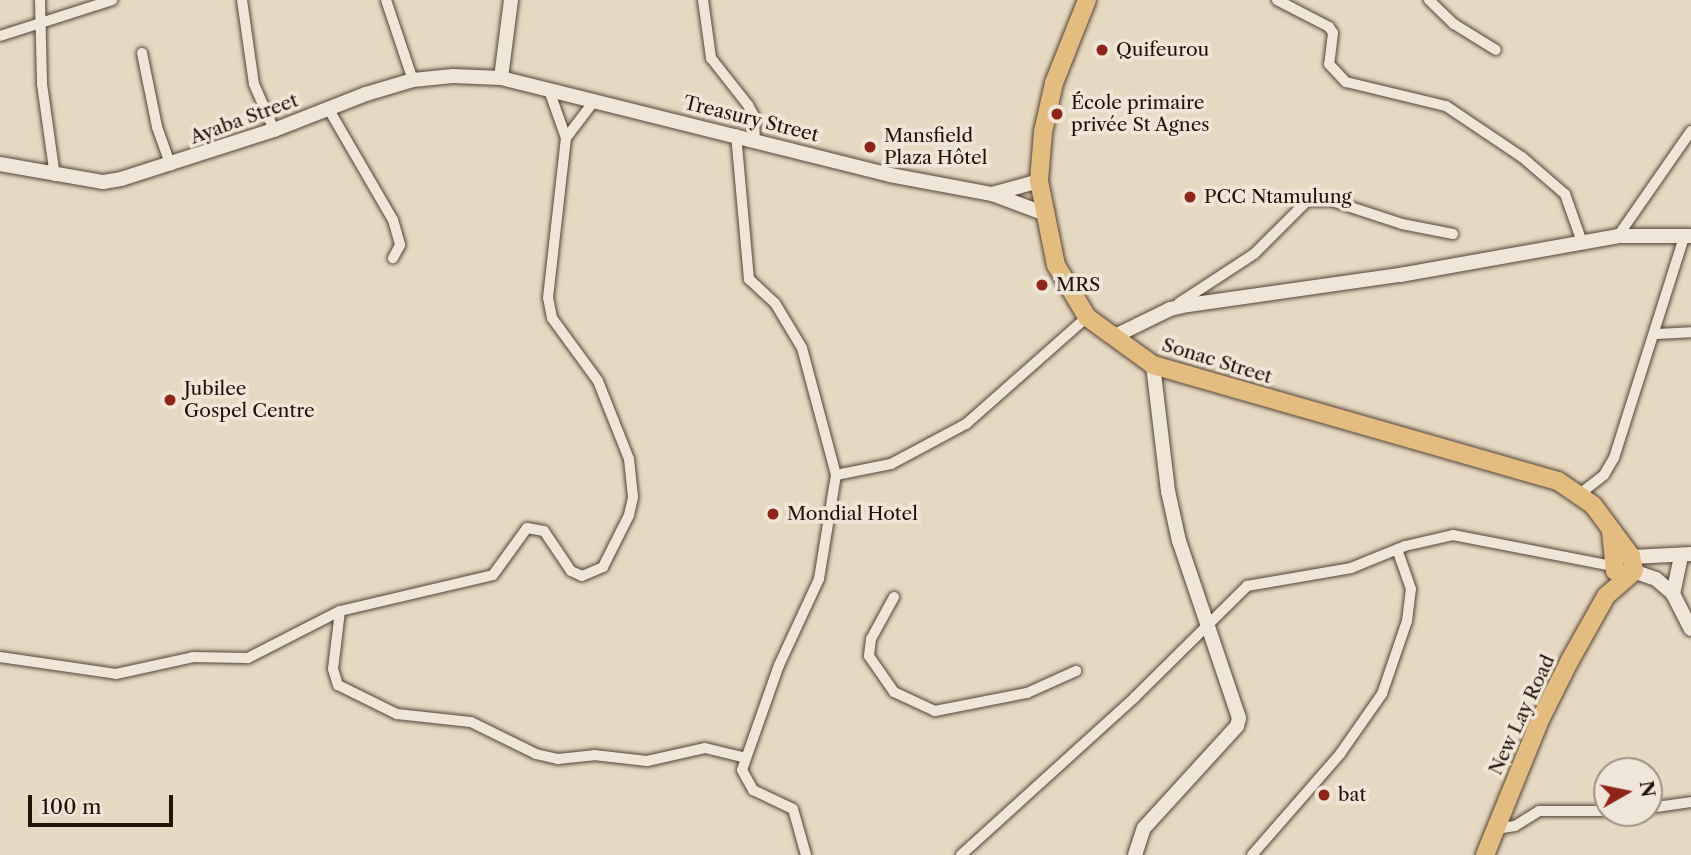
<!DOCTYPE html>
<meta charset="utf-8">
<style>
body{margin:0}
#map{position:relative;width:1691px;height:855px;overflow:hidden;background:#e6d9c1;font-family:"Libre Caslon Text",serif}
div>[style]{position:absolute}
.roads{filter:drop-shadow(0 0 2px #544338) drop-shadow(0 0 2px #544338)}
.street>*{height:10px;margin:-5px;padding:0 5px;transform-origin:5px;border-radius:5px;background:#efe6d7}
.secondary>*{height:14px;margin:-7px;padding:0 7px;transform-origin:7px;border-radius:7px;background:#efe6d7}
.highway>*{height:18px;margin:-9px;padding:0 9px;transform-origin:9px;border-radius:9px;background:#e3bc80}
.dots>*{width:19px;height:19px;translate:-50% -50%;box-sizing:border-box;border:4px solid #efe6d7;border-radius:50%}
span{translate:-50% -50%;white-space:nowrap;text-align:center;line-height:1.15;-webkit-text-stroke:7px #efe6d7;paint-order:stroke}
.poi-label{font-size:19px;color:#23110a}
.left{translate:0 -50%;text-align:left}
.street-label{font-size:19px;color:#23110a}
.north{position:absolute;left:1593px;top:757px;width:70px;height:70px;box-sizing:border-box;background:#efe6d7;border:2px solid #9d9185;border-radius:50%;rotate:81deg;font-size:19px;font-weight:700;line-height:28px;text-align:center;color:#23110a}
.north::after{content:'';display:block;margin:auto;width:24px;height:32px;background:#8f2418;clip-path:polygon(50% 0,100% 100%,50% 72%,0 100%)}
.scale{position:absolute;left:28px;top:795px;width:145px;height:32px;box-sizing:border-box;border:4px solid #23110a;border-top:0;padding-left:9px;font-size:21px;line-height:24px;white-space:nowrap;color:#23110a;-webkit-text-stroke:5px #efe6d7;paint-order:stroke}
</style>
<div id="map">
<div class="roads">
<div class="street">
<i style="left:40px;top:0;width:84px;rotate:88.6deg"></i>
<i style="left:42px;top:84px;width:93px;rotate:82deg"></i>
<i style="left:242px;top:0;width:85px;rotate:81.9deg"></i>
<i style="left:254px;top:84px;width:50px;rotate:66.5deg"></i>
<i style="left:386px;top:0;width:84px;rotate:71.4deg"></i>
<i style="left:703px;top:0;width:59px;rotate:82.1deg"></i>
<i style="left:711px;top:58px;width:60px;rotate:51.8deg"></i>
<i style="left:748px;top:105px;width:13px;rotate:61deg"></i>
<i style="left:754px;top:116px;width:23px;rotate:88deg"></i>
<i style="left:1277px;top:0;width:59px;rotate:27.4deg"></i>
<i style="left:1329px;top:27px;width:7px;rotate:56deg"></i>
<i style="left:1333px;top:33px;width:31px;rotate:97deg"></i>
<i style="left:1329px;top:64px;width:25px;rotate:47deg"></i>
<i style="left:1346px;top:82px;width:103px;rotate:13.5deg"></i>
<i style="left:1446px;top:106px;width:92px;rotate:33.9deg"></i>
<i style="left:1522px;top:157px;width:57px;rotate:40.7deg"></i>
<i style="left:1565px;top:194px;width:51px;rotate:70.5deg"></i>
<i style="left:1429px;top:0;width:35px;rotate:44deg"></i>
<i style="left:1454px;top:24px;width:49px;rotate:31.8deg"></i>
<i style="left:0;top:36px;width:118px;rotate:-17.8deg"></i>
<i style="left:142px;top:53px;width:76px;rotate:78.5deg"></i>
<i style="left:157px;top:127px;width:41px;rotate:70.3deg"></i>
<i style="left:549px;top:90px;width:51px;rotate:70.5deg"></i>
<i style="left:328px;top:108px;width:129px;rotate:59.9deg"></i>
<i style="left:393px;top:220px;width:26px;rotate:74deg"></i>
<i style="left:400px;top:245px;width:15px;rotate:118deg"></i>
<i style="left:736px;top:134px;width:146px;rotate:84.9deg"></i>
<i style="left:749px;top:279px;width:35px;rotate:43deg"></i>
<i style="left:775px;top:303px;width:52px;rotate:59deg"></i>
<i style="left:802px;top:348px;width:131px;rotate:75deg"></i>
<i style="left:836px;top:475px;width:105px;rotate:99.3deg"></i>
<i style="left:819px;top:579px;width:95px;rotate:114.9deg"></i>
<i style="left:779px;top:665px;width:111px;rotate:109.4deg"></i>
<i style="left:742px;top:770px;width:23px;rotate:61deg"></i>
<i style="left:753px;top:790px;width:44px;rotate:25.4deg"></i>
<i style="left:793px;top:809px;width:48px;rotate:74.2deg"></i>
<i style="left:1618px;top:236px;width:128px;rotate:-55.2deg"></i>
<i style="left:1179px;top:303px;width:90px;rotate:-33.2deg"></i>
<i style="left:1254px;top:254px;width:75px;rotate:-45deg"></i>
<i style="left:1307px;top:201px;width:25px"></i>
<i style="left:1332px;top:201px;width:74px;rotate:18.2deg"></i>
<i style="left:1402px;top:224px;width:52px;rotate:11.1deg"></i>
<i style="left:1657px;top:334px;width:34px;rotate:-3deg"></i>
<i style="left:836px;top:475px;width:56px;rotate:-11.3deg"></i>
<i style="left:891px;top:464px;width:85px;rotate:-28.1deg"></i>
<i style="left:966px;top:424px;width:162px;rotate:-41.5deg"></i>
<i style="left:1581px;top:493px;width:29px;rotate:-38deg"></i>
<i style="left:1604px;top:475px;width:20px;rotate:-60deg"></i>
<i style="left:1614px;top:458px;width:232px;rotate:-72.4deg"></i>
<i style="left:894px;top:597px;width:48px;rotate:118.7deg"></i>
<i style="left:871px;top:639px;width:17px;rotate:97deg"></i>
<i style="left:869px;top:656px;width:44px;rotate:55.2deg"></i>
<i style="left:894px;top:692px;width:45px;rotate:24.9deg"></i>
<i style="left:935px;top:711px;width:94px;rotate:-11.1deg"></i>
<i style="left:1027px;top:693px;width:54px;rotate:-24.2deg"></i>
<i style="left:340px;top:611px;width:58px;rotate:96.9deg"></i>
<i style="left:333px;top:669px;width:17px;rotate:73deg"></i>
<i style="left:338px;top:685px;width:66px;rotate:26.2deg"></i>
<i style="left:397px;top:714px;width:74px;rotate:6.2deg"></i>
<i style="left:471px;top:722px;width:72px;rotate:26.2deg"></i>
<i style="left:536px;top:754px;width:23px;rotate:13deg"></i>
<i style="left:558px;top:759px;width:36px;rotate:-6deg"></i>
<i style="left:594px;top:755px;width:53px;rotate:6.5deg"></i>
<i style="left:647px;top:761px;width:59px;rotate:-12.6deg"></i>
<i style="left:705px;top:748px;width:42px;rotate:13.7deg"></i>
<i style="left:0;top:657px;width:117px;rotate:8.3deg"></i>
<i style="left:116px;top:674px;width:79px;rotate:-12.4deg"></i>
<i style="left:193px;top:657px;width:55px;rotate:1deg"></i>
<i style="left:248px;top:658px;width:103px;rotate:-27.1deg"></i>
<i style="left:340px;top:611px;width:157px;rotate:-13.2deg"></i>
<i style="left:493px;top:575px;width:58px;rotate:-54.1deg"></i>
<i style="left:527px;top:528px;width:17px;rotate:10deg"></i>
<i style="left:544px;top:531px;width:48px;rotate:56deg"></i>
<i style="left:571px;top:571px;width:12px;rotate:24deg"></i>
<i style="left:582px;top:576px;width:23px;rotate:-23deg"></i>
<i style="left:603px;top:567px;width:58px;rotate:-63.4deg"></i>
<i style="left:629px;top:515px;width:18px;rotate:-77deg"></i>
<i style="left:633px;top:497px;width:38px;rotate:-96deg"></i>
<i style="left:629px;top:459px;width:84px;rotate:-111.7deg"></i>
<i style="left:598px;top:381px;width:78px;rotate:-126.1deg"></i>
<i style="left:552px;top:318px;width:20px;rotate:-101deg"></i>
<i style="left:548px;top:298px;width:161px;rotate:-83.6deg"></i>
<i style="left:566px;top:138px;width:48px;rotate:-52.7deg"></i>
<i style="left:1649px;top:808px;width:42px;rotate:-8.1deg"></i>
<i style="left:1496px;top:829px;width:19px;rotate:-9deg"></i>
<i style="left:1515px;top:826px;width:28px;rotate:-32deg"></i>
<i style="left:1539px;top:811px;width:68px"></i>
<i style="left:961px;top:855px;width:235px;rotate:-42.2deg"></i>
<i style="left:1135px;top:697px;width:158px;rotate:-44.7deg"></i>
<i style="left:1247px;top:586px;width:106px;rotate:-9.8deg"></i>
<i style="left:1351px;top:568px;width:58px;rotate:-22.2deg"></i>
<i style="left:1405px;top:546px;width:49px;rotate:-12.9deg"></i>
<i style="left:1453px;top:535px;width:163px;rotate:11deg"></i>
<i style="left:1252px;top:855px;width:134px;rotate:-48.9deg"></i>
<i style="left:1340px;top:754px;width:73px;rotate:-55deg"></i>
<i style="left:1382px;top:694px;width:77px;rotate:-71.1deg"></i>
<i style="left:1407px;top:621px;width:32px;rotate:-83deg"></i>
<i style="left:1411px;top:589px;width:42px;rotate:-109.3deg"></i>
</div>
<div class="secondary">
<i style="left:501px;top:78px;width:79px;rotate:-82.7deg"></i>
<i style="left:0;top:164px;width:105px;rotate:9.9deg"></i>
<i style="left:103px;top:182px;width:18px;rotate:-9deg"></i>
<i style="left:121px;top:179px;width:161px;rotate:-17.8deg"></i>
<i style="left:274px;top:130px;width:99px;rotate:-21.4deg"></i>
<i style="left:366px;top:94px;width:49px;rotate:-16.6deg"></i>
<i style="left:413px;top:80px;width:40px;rotate:-5.7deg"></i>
<i style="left:453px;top:76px;width:48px;rotate:2.4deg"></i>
<i style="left:501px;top:78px;width:401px;rotate:14deg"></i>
<i style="left:890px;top:175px;width:104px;rotate:10.6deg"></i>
<i style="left:992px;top:194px;width:54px;rotate:20.4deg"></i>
<i style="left:992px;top:194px;width:49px;rotate:-15.5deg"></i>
<i style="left:1115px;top:336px;width:61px;rotate:-26.1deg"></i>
<i style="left:1170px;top:309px;width:18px;rotate:-13deg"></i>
<i style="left:1188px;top:305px;width:214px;rotate:-8.1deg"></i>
<i style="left:1400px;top:275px;width:221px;rotate:-10.1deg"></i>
<i style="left:1618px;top:236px;width:73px"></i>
<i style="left:1632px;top:557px;width:59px;rotate:-2.9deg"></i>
<i style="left:1633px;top:571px;width:24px;rotate:19deg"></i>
<i style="left:1656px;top:579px;width:23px;rotate:41deg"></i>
<i style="left:1673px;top:594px;width:39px;rotate:63deg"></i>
<i style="left:1673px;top:594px;width:40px;rotate:-78deg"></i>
<i style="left:1135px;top:855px;width:28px;rotate:-72deg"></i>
<i style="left:1144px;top:828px;width:138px;rotate:-47.6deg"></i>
<i style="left:1237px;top:726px;width:8px;rotate:-76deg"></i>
<i style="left:1239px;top:718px;width:187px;rotate:-108.7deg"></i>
<i style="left:1179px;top:541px;width:51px;rotate:-102.4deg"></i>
<i style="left:1168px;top:491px;width:127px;rotate:-96.8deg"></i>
</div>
<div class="highway">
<i style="left:1087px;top:0;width:89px;rotate:111.7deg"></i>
<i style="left:1054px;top:83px;width:50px;rotate:102.7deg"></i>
<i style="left:1043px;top:132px;width:49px;rotate:94.7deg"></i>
<i style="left:1039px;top:181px;width:86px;rotate:78.6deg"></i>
<i style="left:1056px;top:265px;width:61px;rotate:59.2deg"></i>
<i style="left:1087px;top:317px;width:82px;rotate:36deg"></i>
<i style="left:1153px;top:365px;width:421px;rotate:16deg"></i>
<i style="left:1558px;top:481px;width:42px;rotate:34.4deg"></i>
<i style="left:1593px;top:505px;width:64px;rotate:53.3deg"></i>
<i style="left:1611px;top:531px;width:40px;rotate:84.3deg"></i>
<i style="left:1615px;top:571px;width:11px;rotate:27deg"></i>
<i style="left:1625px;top:576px;width:11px;rotate:-34deg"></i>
<i style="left:1634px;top:570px;width:14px;rotate:-102deg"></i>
<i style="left:1631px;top:556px;width:11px;rotate:-170deg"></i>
<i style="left:1620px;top:554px;width:8px;rotate:140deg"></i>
<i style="left:1485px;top:855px;width:148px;rotate:-67.8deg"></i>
<i style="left:1541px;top:718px;width:63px;rotate:-63.4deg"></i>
<i style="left:1569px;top:662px;width:76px;rotate:-60.7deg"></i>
<i style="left:1606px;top:596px;width:35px;rotate:-41deg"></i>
</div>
</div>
<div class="dots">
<i style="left:1102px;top:50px;background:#8f2418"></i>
<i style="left:1057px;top:114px;background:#8f2418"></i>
<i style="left:870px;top:147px;background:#8f2418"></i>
<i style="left:1190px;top:197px;background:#8f2418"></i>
<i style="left:1042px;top:285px;background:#8f2418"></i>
<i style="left:170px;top:400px;background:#8f2418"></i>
<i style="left:773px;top:514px;background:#8f2418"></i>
<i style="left:1324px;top:795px;background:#8f2418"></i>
</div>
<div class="poi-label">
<span class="left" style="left:1116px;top:50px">Quifeurou</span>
<span class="left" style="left:1071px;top:114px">École primaire<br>privée St Agnes</span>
<span class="left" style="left:884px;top:147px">Mansfield<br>Plaza Hôtel</span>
<span class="left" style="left:1204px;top:197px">PCC Ntamulung</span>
<span class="left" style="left:1056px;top:285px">MRS</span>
<span class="left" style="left:184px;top:400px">Jubilee<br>Gospel Centre</span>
<span class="left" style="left:787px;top:514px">Mondial Hotel</span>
<span class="left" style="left:1338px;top:795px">bat</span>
</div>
<div class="street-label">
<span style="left:244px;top:119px;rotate:-20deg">Ayaba Street</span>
<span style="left:751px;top:119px;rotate:14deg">Treasury Street</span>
<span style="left:1217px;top:361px;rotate:17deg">Sonac Street</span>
<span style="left:1522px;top:715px;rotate:-65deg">New Lay Road</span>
</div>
<div class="north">N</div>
<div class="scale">100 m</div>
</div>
